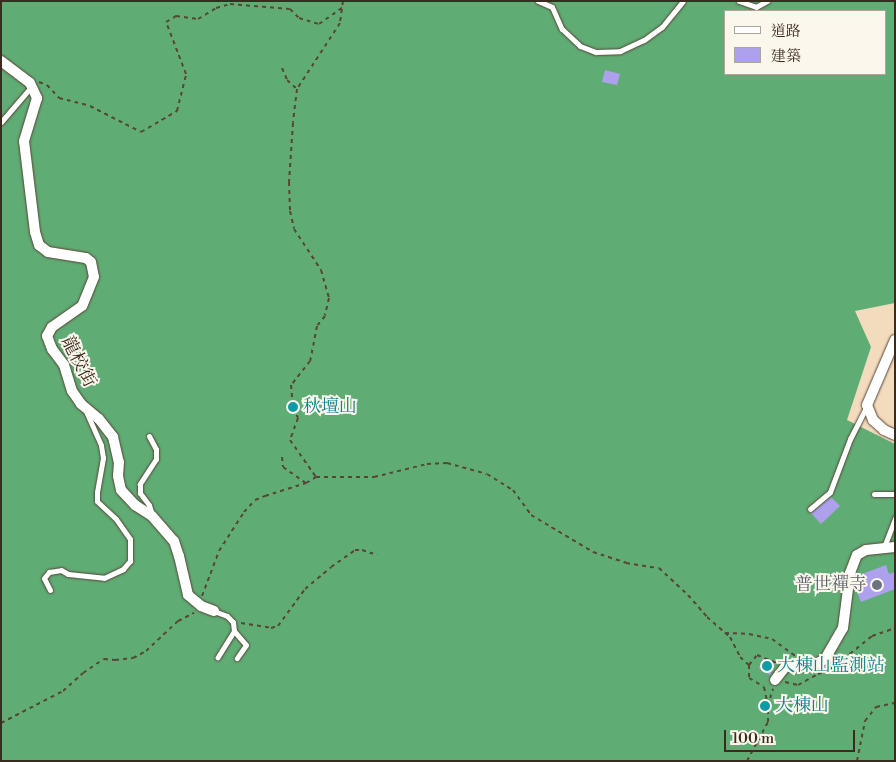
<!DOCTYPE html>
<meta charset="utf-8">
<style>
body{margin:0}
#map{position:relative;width:896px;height:762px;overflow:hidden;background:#f3dcbe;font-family:"Libre Bodoni","Noto Serif TC",serif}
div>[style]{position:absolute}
.forest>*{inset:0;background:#60ac75}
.building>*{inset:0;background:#ada0ec}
.path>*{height:2px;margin-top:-1px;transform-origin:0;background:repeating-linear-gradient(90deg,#574536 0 4px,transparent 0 8px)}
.roads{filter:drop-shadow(0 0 1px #574536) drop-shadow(0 0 1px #574536)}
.service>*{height:5px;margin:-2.5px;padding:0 2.5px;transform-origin:2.5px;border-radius:2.5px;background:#fff}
.minor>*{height:10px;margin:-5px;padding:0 5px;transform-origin:5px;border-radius:5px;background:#fff}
.dots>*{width:14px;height:14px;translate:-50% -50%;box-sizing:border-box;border:2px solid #fbf7ec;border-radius:50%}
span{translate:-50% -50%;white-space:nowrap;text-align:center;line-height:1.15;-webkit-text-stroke:4px #fbf7ec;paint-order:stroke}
.street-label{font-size:18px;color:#3b2a1e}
.culture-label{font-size:18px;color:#0d838f}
.left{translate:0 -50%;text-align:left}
.worship-label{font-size:18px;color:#5b616d}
.right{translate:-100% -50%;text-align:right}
.frame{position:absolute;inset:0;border:2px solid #3b2a1e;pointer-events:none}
.legend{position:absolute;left:724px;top:10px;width:162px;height:65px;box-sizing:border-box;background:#fbf7ec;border:1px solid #aea59a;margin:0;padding:6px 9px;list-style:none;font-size:15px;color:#3b2a1e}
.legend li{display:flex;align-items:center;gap:10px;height:25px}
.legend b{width:25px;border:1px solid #aea59a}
.scale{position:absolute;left:724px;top:730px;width:131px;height:22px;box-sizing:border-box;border:2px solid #3b2a1e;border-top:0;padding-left:6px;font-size:15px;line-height:18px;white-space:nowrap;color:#3b2a1e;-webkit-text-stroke:4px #fbf7ec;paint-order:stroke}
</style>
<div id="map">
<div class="forest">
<i style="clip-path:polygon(evenodd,1px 1px,895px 1px,895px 303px,855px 311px,871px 347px,847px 420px,895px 444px,895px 761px,1px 761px,1px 1px,725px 11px,885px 11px,885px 74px,725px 74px,725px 11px)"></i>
</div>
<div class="building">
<i style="clip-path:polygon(605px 70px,620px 74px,617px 85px,602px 82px)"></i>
<i style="clip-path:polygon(831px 497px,840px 506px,821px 524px,811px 513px)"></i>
<i style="clip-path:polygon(886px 565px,889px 574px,895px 572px,895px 589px,861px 602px,855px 587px,865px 583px,862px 574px)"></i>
<i style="clip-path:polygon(763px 658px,775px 664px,770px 675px,759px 668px)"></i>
</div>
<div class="path">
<i style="left:343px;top:1px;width:22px;rotate:98deg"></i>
<i style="left:340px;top:23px;width:79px;rotate:123.1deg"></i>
<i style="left:297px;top:89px;width:34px;rotate:97deg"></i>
<i style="left:293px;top:123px;width:59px;rotate:93.9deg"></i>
<i style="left:289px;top:182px;width:29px;rotate:88deg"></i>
<i style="left:290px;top:211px;width:18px;rotate:77deg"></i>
<i style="left:294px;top:229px;width:49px;rotate:56.6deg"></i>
<i style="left:321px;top:270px;width:29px;rotate:74deg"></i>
<i style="left:329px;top:298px;width:18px;rotate:103deg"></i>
<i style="left:325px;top:316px;width:13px;rotate:129deg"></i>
<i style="left:317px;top:326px;width:36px;rotate:101deg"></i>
<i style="left:310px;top:361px;width:31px;rotate:128deg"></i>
<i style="left:291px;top:385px;width:23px;rotate:85deg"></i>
<i style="left:293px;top:408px;width:11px;rotate:63deg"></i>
<i style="left:298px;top:418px;width:23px;rotate:110deg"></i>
<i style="left:290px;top:440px;width:45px;rotate:54.9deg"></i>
<i style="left:316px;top:477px;width:58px"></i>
<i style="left:374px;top:477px;width:55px;rotate:-13.8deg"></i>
<i style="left:427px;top:464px;width:20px;rotate:-3deg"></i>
<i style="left:447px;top:463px;width:41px;rotate:15.4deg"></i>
<i style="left:487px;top:474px;width:31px;rotate:32deg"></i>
<i style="left:513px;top:490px;width:31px;rotate:54deg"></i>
<i style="left:531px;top:515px;width:72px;rotate:30.8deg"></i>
<i style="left:593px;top:552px;width:35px;rotate:18deg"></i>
<i style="left:626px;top:563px;width:33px;rotate:9deg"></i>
<i style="left:659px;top:568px;width:40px;rotate:43deg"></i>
<i style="left:688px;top:595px;width:29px;rotate:49deg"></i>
<i style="left:707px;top:617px;width:30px;rotate:41deg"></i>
<i style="left:730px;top:637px;width:22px;rotate:63deg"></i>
<i style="left:740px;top:657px;width:12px;rotate:42deg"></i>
<i style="left:749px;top:665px;width:13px;rotate:90deg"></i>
<i style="left:749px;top:678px;width:17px;rotate:31deg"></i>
<i style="left:764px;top:687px;width:19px;rotate:78deg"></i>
<i style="left:282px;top:68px;width:13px;rotate:67deg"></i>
<i style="left:287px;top:80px;width:13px;rotate:42deg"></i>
<i style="left:39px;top:82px;width:9px;rotate:21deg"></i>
<i style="left:47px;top:85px;width:18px;rotate:47deg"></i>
<i style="left:59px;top:98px;width:32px;rotate:14deg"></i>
<i style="left:90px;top:106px;width:57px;rotate:27deg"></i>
<i style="left:141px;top:132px;width:42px;rotate:-30.3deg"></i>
<i style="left:177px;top:111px;width:38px;rotate:-76deg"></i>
<i style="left:186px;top:74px;width:56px;rotate:-111deg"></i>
<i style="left:166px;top:22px;width:12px;rotate:-31deg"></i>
<i style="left:176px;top:16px;width:22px;rotate:8deg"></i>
<i style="left:198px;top:19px;width:21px;rotate:-31deg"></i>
<i style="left:216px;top:8px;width:15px;rotate:-16deg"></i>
<i style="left:230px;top:4px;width:60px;rotate:4.8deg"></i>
<i style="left:290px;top:9px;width:13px;rotate:45deg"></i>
<i style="left:299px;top:18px;width:21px;rotate:17deg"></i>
<i style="left:319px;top:24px;width:29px;rotate:-35deg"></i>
<i style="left:282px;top:457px;width:10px;rotate:84deg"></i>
<i style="left:283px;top:467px;width:28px;rotate:35deg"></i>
<i style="left:202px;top:596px;width:48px;rotate:-69.3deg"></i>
<i style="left:219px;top:551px;width:46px;rotate:-57.3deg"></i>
<i style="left:244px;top:512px;width:16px;rotate:-47deg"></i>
<i style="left:255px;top:500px;width:11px;rotate:-22deg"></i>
<i style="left:265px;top:496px;width:43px;rotate:-17.6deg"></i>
<i style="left:306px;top:483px;width:12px;rotate:-31deg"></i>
<i style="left:241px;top:623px;width:30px;rotate:9deg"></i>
<i style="left:271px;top:628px;width:7px;rotate:-16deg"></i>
<i style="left:278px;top:626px;width:46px;rotate:-53.9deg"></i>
<i style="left:305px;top:589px;width:34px;rotate:-40deg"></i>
<i style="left:331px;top:567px;width:29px;rotate:-35deg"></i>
<i style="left:355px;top:550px;width:7px"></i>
<i style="left:362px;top:550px;width:16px;rotate:18deg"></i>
<i style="left:725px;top:633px;width:24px;rotate:2deg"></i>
<i style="left:749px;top:634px;width:24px;rotate:12deg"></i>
<i style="left:772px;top:639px;width:31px;rotate:36deg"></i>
<i style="left:749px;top:665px;width:13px;rotate:-51deg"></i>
<i style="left:757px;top:655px;width:22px;rotate:22deg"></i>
<i style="left:818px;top:674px;width:14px;rotate:-21deg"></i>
<i style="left:831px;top:669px;width:53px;rotate:-38.8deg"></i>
<i style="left:872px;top:636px;width:24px;rotate:-19deg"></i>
<i style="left:785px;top:682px;width:13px;rotate:13deg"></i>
<i style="left:798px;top:685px;width:23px;rotate:-29deg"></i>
<i style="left:1px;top:723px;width:70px;rotate:-27.3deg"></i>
<i style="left:63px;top:691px;width:27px;rotate:-42deg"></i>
<i style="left:83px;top:673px;width:25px;rotate:-34deg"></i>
<i style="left:104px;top:659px;width:11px;rotate:5deg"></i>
<i style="left:115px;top:660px;width:18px;rotate:-6deg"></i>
<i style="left:133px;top:658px;width:15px;rotate:-28deg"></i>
<i style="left:146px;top:651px;width:44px;rotate:-43.2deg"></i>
<i style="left:178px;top:621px;width:18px;rotate:-27deg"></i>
<i style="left:747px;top:761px;width:44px;rotate:-61.7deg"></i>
<i style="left:768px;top:722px;width:16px;rotate:-90deg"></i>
<i style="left:768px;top:706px;width:18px;rotate:-74deg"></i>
<i style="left:857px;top:761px;width:41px;rotate:-78.7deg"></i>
<i style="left:865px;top:721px;width:18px;rotate:-52deg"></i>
<i style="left:876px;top:707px;width:19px;rotate:-12deg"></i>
</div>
<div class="roads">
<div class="service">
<i style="left:538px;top:1px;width:15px;rotate:23deg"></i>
<i style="left:552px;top:7px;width:24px;rotate:66deg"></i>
<i style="left:562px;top:29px;width:25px;rotate:43deg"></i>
<i style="left:580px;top:46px;width:17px;rotate:21deg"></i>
<i style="left:596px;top:52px;width:24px;rotate:-2deg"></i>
<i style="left:620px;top:51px;width:26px;rotate:-25deg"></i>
<i style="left:644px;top:40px;width:22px;rotate:-36deg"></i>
<i style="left:662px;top:27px;width:33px;rotate:-51deg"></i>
<i style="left:739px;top:1px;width:18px;rotate:19deg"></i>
<i style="left:756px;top:7px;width:13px;rotate:-29deg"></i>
<i style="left:1px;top:122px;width:46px;rotate:-49.4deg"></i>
<i style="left:149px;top:436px;width:15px;rotate:62deg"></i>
<i style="left:156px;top:449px;width:10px;rotate:90deg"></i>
<i style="left:156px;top:459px;width:30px;rotate:123deg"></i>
<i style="left:140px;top:484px;width:9px;rotate:90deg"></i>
<i style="left:140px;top:493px;width:15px;rotate:53deg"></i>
<i style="left:149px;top:505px;width:10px;rotate:73deg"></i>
<i style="left:874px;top:494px;width:21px"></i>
<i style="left:810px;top:509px;width:26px;rotate:-40deg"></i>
<i style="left:830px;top:492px;width:57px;rotate:-69.3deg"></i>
<i style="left:850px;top:439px;width:38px;rotate:-63deg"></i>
<i style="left:884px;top:547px;width:31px;rotate:-69deg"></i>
<i style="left:50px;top:590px;width:13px;rotate:-117deg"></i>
<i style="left:44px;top:578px;width:8px;rotate:-50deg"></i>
<i style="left:49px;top:572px;width:12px;rotate:-9deg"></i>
<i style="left:61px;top:570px;width:8px;rotate:30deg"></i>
<i style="left:68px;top:574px;width:36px;rotate:6deg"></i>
<i style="left:104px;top:578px;width:21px;rotate:-25deg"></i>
<i style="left:123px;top:569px;width:11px;rotate:-49deg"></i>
<i style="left:130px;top:561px;width:22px;rotate:-90deg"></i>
<i style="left:130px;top:539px;width:24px;rotate:-125deg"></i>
<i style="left:116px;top:519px;width:26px;rotate:-137deg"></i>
<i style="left:97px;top:501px;width:9px;rotate:-90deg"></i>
<i style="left:97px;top:492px;width:35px;rotate:-80deg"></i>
<i style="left:103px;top:458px;width:13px;rotate:-99deg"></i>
<i style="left:101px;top:445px;width:35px;rotate:-114deg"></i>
<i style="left:214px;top:611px;width:14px;rotate:21deg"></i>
<i style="left:227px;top:616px;width:8px;rotate:45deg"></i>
<i style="left:233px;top:622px;width:9px;rotate:84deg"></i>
<i style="left:234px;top:631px;width:31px;rotate:122deg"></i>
<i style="left:234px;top:631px;width:18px;rotate:49deg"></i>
<i style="left:246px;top:645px;width:16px;rotate:125deg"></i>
</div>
<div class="minor">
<i style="left:1px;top:61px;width:36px;rotate:37deg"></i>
<i style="left:30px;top:83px;width:17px;rotate:65deg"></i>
<i style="left:37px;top:98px;width:45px;rotate:106.8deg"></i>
<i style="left:24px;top:141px;width:92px;rotate:83.1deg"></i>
<i style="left:35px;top:232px;width:14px;rotate:73deg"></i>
<i style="left:39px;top:245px;width:11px;rotate:38deg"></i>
<i style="left:48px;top:252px;width:38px;rotate:9deg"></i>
<i style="left:86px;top:258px;width:6px;rotate:39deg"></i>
<i style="left:91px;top:262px;width:15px;rotate:79deg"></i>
<i style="left:94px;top:277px;width:31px;rotate:112deg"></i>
<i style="left:82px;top:306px;width:37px;rotate:145deg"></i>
<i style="left:52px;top:327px;width:10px;rotate:119deg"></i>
<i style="left:47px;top:336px;width:14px;rotate:69deg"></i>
<i style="left:52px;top:349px;width:20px;rotate:53deg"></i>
<i style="left:64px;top:365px;width:27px;rotate:73deg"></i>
<i style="left:72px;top:391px;width:16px;rotate:55deg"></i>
<i style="left:81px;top:404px;width:23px;rotate:40deg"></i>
<i style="left:99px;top:419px;width:23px;rotate:52deg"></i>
<i style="left:113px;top:437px;width:26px;rotate:77deg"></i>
<i style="left:119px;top:462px;width:14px;rotate:94deg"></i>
<i style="left:118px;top:476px;width:14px;rotate:78deg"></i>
<i style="left:121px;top:490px;width:21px;rotate:47deg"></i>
<i style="left:135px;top:505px;width:20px;rotate:33deg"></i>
<i style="left:152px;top:516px;width:33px;rotate:49deg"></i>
<i style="left:174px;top:541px;width:16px;rotate:72deg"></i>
<i style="left:179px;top:556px;width:40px;rotate:77deg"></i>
<i style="left:188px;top:595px;width:17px;rotate:40deg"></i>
<i style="left:201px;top:606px;width:14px;rotate:21deg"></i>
<i style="left:895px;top:340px;width:71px;rotate:113.3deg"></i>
<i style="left:867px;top:405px;width:16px;rotate:68deg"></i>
<i style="left:873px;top:420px;width:15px;rotate:42deg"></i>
<i style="left:884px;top:430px;width:12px;rotate:24deg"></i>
<i style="left:775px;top:680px;width:16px;rotate:-52deg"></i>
<i style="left:785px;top:667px;width:27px;rotate:-2deg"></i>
<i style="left:812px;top:666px;width:15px;rotate:-28deg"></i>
<i style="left:825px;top:659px;width:36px;rotate:-60deg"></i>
<i style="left:843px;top:628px;width:55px;rotate:-82.7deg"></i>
<i style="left:850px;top:573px;width:19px;rotate:-69deg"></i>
<i style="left:857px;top:555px;width:10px;rotate:-29deg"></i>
<i style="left:866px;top:550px;width:29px;rotate:-6deg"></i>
</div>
</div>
<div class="dots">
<i style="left:293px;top:407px;background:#0f9aa8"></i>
<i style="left:877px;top:585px;background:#6b7280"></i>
<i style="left:767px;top:666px;background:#0f9aa8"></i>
<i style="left:765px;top:706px;background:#0f9aa8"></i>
</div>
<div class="street-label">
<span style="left:78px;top:362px;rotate:63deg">龍校街</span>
</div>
<div class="culture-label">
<span class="left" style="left:303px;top:407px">秋壇山</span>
<span class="left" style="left:777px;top:666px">大棟山監測站</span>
<span class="left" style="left:775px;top:706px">大棟山</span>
</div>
<div class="worship-label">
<span class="right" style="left:867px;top:585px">普世禪寺</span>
</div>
<div class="frame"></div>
<ul class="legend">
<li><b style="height:6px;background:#fff"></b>道路</li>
<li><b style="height:14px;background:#ada0ec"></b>建築</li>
</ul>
<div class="scale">100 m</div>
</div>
